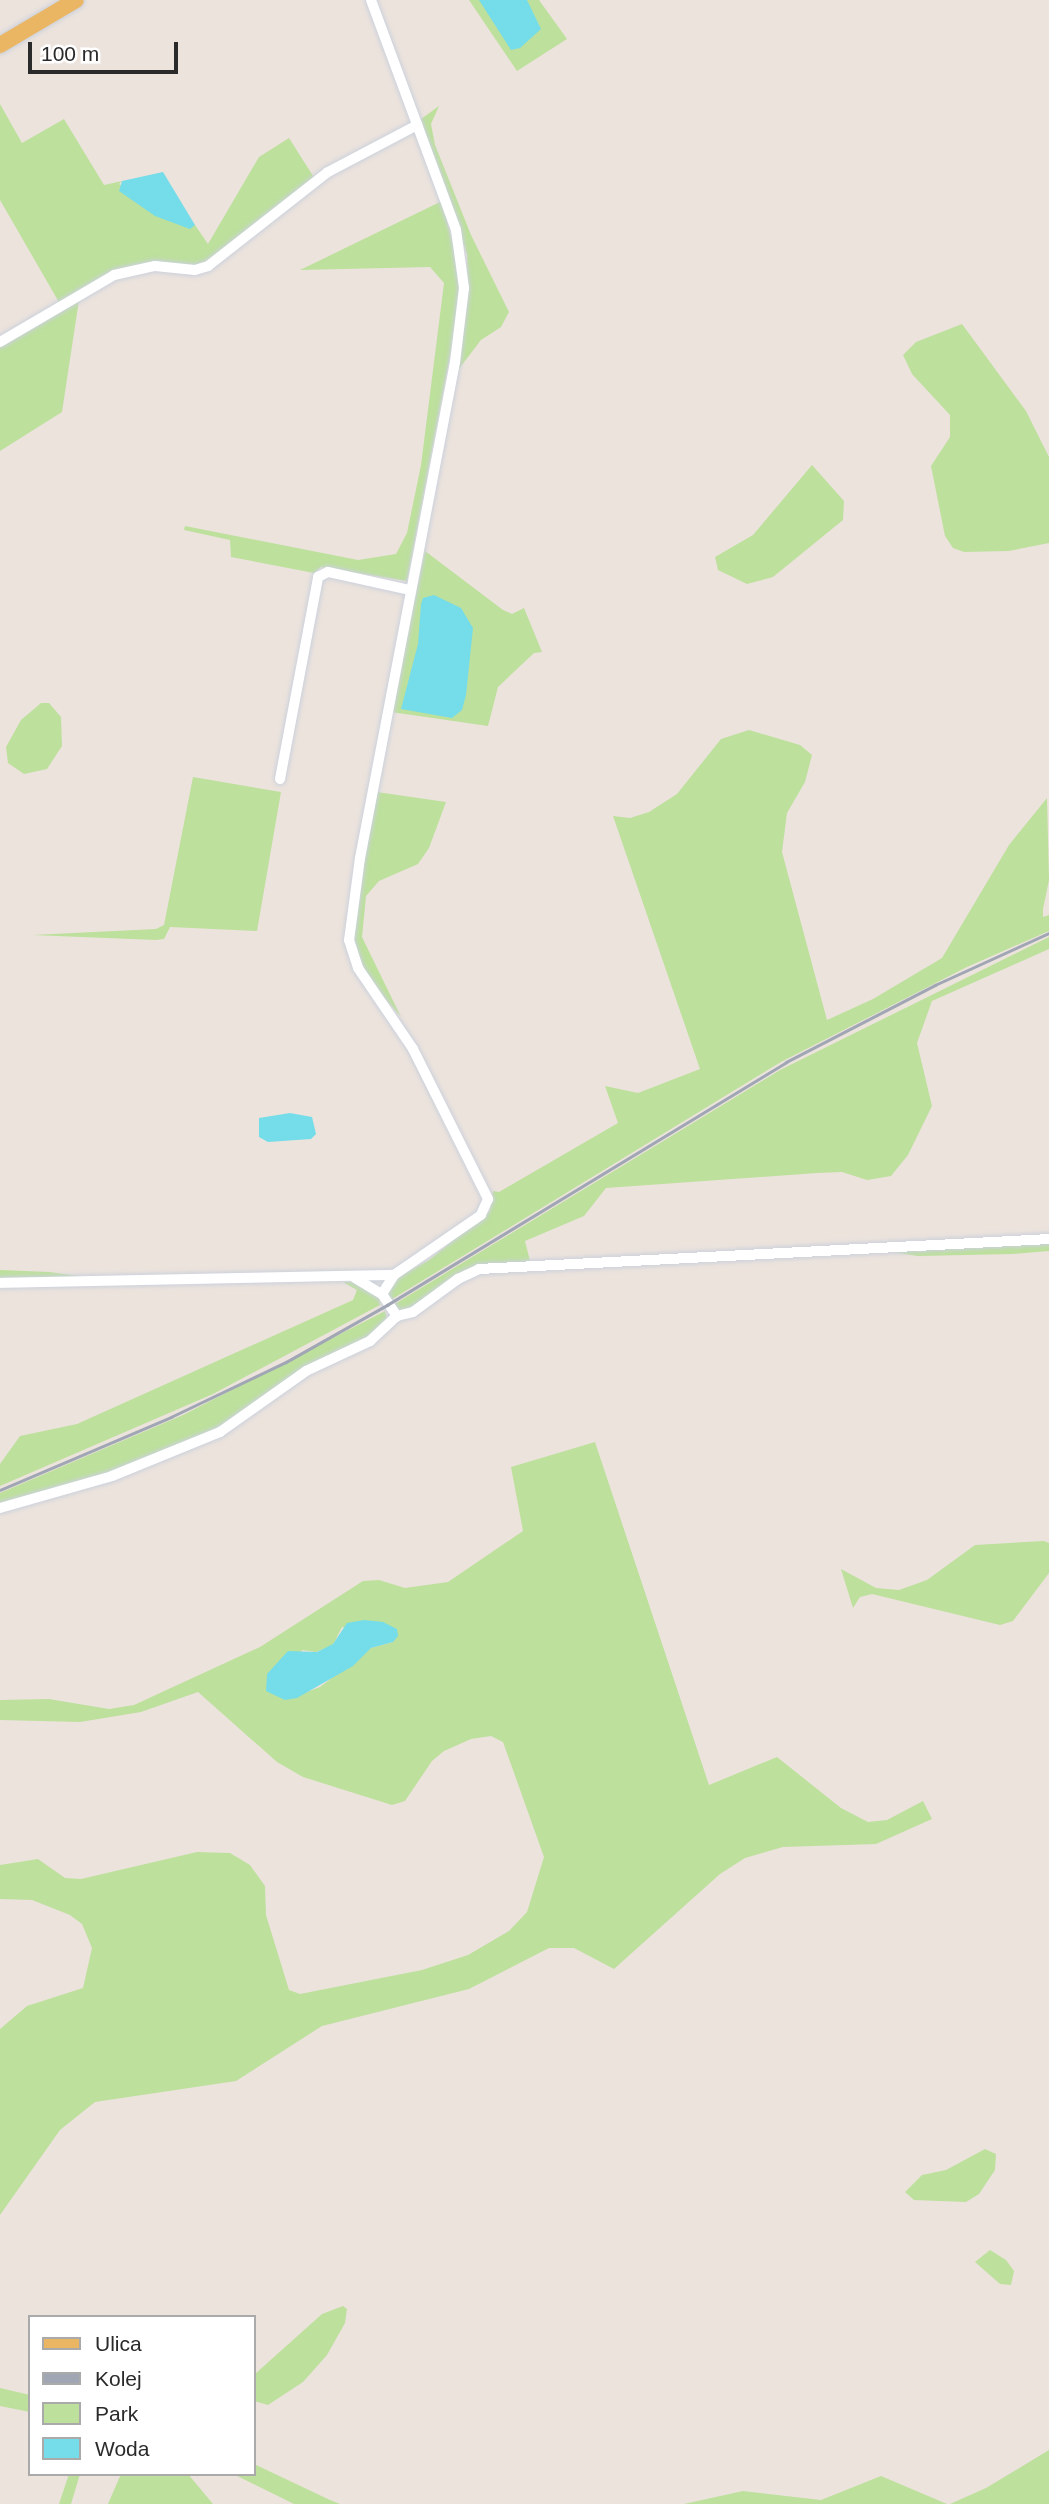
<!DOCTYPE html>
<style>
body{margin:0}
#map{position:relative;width:1049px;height:2504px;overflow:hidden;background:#ece3dd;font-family:Arial,sans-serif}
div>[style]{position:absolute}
.green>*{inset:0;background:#bde09c}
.water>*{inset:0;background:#75dce9}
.roads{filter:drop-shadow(0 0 2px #cbd1db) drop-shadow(0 0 2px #cbd1db)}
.street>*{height:10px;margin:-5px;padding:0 5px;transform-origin:5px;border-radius:5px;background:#fff}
.primary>*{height:16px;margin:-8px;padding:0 8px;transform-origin:8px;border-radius:8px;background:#eab664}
.rail>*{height:2.5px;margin:-1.25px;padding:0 1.25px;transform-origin:1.25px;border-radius:1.25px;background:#a0a6b4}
span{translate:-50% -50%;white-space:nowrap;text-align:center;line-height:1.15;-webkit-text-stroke:5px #fff;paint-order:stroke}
.legend{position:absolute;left:28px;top:2315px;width:228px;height:161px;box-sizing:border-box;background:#fff;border:2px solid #aaa;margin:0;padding:9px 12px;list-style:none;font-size:21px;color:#2a2a2a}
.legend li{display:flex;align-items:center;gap:14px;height:35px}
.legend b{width:35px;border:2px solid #aaa}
.scale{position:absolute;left:28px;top:42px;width:150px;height:32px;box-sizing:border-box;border:4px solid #2a2a2a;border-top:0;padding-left:9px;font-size:21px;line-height:24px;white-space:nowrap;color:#2a2a2a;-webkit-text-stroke:5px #fff;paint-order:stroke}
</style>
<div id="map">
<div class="green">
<i style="clip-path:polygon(469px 0,539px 0,567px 39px,517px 71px)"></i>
<i style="clip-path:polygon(0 104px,22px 143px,64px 119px,104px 185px,122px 181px,119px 184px,195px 225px,208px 244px,259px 157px,289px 138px,315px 179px,208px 261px,191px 266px,130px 266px,60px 304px,0 200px)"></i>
<i style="clip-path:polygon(439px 106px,431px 124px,435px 145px,471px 235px,509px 312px,501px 327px,481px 340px,458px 370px,468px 294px,467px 254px,421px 119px)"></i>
<i style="clip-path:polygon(442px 201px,460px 273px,457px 319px,407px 581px,321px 567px,314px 573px,231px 557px,230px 540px,184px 530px,185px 526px,358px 560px,396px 554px,407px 533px,421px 465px,444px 283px,430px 267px,300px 270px)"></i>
<i style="clip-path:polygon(79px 300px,62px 412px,0 451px,0 346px)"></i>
<i style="clip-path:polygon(962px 324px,1026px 411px,1049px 457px,1049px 543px,1009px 551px,964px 552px,953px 548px,945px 536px,931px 466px,950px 437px,950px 415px,912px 374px,903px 355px,916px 342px)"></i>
<i style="clip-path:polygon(812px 465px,844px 501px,843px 520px,773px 577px,747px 584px,718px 570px,715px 557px,753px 535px)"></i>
<i style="clip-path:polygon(425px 551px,503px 610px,512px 614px,524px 608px,542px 652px,534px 653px,498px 687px,488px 726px,391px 712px)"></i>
<i style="clip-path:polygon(41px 703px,49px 703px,61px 717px,62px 746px,47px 769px,24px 774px,8px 763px,6px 747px,21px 720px)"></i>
<i style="clip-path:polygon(749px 730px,800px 745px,812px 755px,805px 782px,787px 813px,782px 852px,827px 1020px,873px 999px,942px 958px,1009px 845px,1047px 798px,1049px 880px,1043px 909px,1043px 917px,1049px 915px,1049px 931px,967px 967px,781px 1062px,389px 1301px,388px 1291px,397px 1278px,429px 1260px,490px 1211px,493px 1191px,499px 1192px,618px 1123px,605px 1086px,638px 1093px,700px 1069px,613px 816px,630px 818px,649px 812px,677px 794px,721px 739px)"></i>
<i style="clip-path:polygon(193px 777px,281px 792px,257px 931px,170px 927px,164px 939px,156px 940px,32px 935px,156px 929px,164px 925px)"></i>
<i style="clip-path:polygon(377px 792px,446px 802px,429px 848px,418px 864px,379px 881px,366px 896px,362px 937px,401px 1017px,371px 982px,355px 949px,354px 910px)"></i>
<i style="clip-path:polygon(1049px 937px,1049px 949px,932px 1001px,917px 1043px,932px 1106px,908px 1155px,891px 1176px,867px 1180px,842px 1172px,817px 1173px,606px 1188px,584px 1216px,525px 1241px,530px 1261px,476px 1266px,456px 1274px,413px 1307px,400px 1310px,393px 1305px,780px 1070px)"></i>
<i style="clip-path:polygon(1049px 1242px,1049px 1251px,1013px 1254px,918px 1256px,885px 1251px)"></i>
<i style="clip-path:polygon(0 1270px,49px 1272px,86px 1277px,0 1278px)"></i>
<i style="clip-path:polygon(343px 1282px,353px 1282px,379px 1298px,380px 1305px,213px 1394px,0 1486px,0 1464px,20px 1436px,77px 1424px,353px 1300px,357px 1290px)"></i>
<i style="clip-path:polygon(385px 1311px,387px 1320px,366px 1339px,307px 1366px,235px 1420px,117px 1471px,0 1505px,0 1493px,183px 1415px)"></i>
<i style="clip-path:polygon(evenodd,595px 1442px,709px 1785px,777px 1757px,841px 1808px,868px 1822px,887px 1820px,923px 1801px,932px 1819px,876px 1844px,783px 1847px,745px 1858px,720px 1874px,614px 1969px,574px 1948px,549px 1948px,469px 1989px,322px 2026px,236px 2081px,95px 2102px,60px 2130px,0 2215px,0 2029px,27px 2006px,83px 1988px,92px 1948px,82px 1924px,70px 1915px,32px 1900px,0 1899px,0 1865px,38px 1859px,65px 1878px,81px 1879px,197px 1852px,230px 1853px,250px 1865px,265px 1886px,266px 1915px,289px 1990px,300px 1994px,422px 1970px,468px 1955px,509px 1931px,527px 1912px,544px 1857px,503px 1742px,491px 1736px,471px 1739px,444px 1751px,432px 1761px,405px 1801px,392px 1805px,303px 1777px,277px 1762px,198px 1692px,141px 1712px,80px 1722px,0 1720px,0 1700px,49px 1699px,109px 1709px,134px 1705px,260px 1647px,363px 1581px,379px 1580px,405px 1588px,448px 1582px,523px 1531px,511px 1467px,595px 1442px,342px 1627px,393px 1642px,371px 1648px,320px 1687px,285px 1700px,302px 1650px,316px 1652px,333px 1645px,342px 1627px)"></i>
<i style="clip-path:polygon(1044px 1541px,1049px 1543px,1049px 1573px,1013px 1621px,1000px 1625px,872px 1594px,860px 1597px,853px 1608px,841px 1569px,876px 1588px,899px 1590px,927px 1580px,975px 1545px)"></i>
<i style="clip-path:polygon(985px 2149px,996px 2154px,995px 2170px,979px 2194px,966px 2202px,914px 2200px,905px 2192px,922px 2175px,946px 2170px)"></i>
<i style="clip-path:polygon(990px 2250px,1006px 2260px,1014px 2271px,1011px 2285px,1000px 2284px,975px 2262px)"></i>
<i style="clip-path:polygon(343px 2306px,347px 2309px,345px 2323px,327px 2355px,303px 2382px,268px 2405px,254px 2401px,255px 2374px,322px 2314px)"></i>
<i style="clip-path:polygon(0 2388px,30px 2395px,30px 2412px,0 2406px)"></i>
<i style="clip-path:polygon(1049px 2450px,1049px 2504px,950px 2504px,986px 2488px)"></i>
<i style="clip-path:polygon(254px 2464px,330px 2500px,340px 2504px,294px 2504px,233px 2474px,254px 2474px)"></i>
<i style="clip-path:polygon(69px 2474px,80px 2474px,71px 2504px,59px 2504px)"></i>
<i style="clip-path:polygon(121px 2474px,188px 2474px,213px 2504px,108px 2504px)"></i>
<i style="clip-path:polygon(881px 2476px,947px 2504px,684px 2504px,743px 2491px,821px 2500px)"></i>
</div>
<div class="water">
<i style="clip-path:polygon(479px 0,527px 0,541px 29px,520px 48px,511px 50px)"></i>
<i style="clip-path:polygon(163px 172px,195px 225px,190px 229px,155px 216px,119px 191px,122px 181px)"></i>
<i style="clip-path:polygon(434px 595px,461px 608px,473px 628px,466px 695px,462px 710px,452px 718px,401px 709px,418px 644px,421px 604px,423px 598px)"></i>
<i style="clip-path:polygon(290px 1113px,312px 1117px,316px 1134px,311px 1139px,268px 1142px,259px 1137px,259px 1118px)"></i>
<i style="clip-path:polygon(364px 1620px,383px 1622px,397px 1629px,398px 1636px,393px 1642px,371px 1648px,353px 1666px,297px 1698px,285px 1700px,266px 1691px,267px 1674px,288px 1651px,317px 1652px,333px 1644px,347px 1623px)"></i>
</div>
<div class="roads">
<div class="street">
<i style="left:371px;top:0;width:245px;rotate:69.7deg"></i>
<i style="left:456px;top:230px;width:59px;rotate:82.1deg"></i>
<i style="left:464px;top:288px;width:75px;rotate:96.9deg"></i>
<i style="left:455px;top:362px;width:505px;rotate:100.84deg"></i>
<i style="left:360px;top:858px;width:83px;rotate:97.6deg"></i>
<i style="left:349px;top:940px;width:29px;rotate:72deg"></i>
<i style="left:358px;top:968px;width:98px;rotate:55.8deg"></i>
<i style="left:413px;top:1049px;width:168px;rotate:63.4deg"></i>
<i style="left:488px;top:1199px;width:17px;rotate:114deg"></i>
<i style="left:481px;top:1215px;width:106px;rotate:145.4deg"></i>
<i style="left:394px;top:1275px;width:22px;rotate:122deg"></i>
<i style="left:0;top:342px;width:132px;rotate:-30.4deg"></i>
<i style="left:114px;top:275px;width:42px;rotate:-12.4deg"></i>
<i style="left:155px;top:266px;width:40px;rotate:5.7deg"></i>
<i style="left:195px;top:270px;width:14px;rotate:-17deg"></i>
<i style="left:208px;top:266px;width:152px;rotate:-38.1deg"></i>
<i style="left:328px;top:172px;width:101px;rotate:-27.8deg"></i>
<i style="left:280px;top:779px;width:206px;rotate:-79.3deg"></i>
<i style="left:318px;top:577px;width:11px;rotate:-27deg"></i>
<i style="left:328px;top:572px;width:84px;rotate:12.4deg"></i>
<i style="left:355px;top:1278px;width:31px;rotate:31deg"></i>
<i style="left:382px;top:1294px;width:27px;rotate:56deg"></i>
<i style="left:0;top:1283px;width:394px;rotate:-1.2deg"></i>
<i style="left:0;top:1508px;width:116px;rotate:-15.9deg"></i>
<i style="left:112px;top:1476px;width:117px;rotate:-22.2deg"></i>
<i style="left:220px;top:1432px;width:105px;rotate:-35.3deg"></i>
<i style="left:306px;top:1371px;width:71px;rotate:-25.1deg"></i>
<i style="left:370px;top:1341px;width:37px;rotate:-43deg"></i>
<i style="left:397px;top:1316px;width:16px;rotate:-14deg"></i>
<i style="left:413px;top:1312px;width:56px;rotate:-36.3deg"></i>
<i style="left:458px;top:1279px;width:23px;rotate:-25deg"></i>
<i style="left:479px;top:1269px;width:571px;rotate:-3.01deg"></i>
</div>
<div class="primary">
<i style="left:0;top:45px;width:88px;rotate:-30.6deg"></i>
</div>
</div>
<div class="rail">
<i style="left:0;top:1490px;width:186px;rotate:-23.1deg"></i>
<i style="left:171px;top:1417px;width:127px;rotate:-25.6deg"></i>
<i style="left:286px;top:1362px;width:116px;rotate:-29.4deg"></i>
<i style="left:387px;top:1305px;width:467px;rotate:-31.3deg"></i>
<i style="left:786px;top:1062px;width:168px;rotate:-27.3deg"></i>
<i style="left:935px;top:985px;width:125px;rotate:-24.5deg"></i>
</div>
<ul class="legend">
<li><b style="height:9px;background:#eab664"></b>Ulica</li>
<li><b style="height:9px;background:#a0a6b4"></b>Kolej</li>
<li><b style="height:19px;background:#bde09c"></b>Park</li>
<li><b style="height:19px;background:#75dce9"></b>Woda</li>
</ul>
<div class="scale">100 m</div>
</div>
